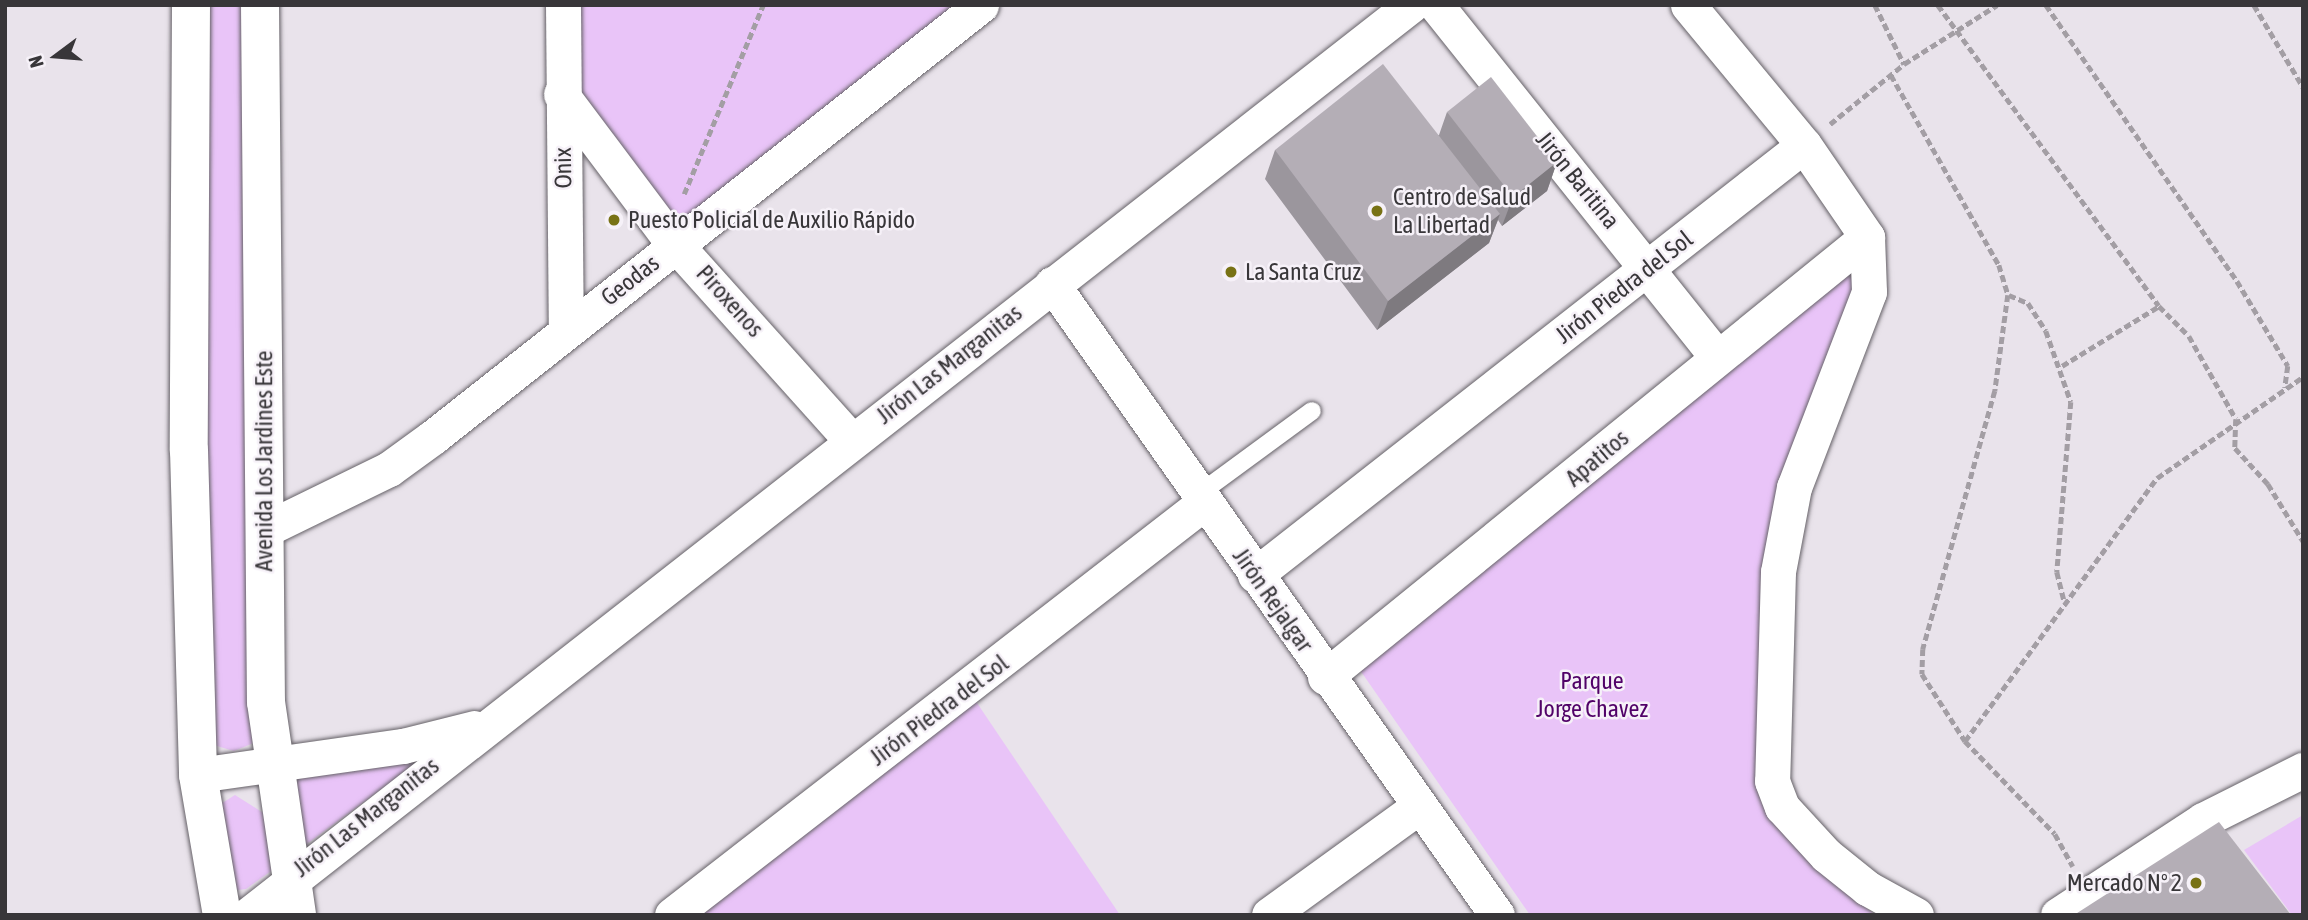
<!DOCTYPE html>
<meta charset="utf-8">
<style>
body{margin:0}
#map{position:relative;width:2308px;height:920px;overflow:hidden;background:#e9e3eb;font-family:"Asap Condensed",sans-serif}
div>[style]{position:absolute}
.green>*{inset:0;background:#e9c4f8}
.path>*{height:4.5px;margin-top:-2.25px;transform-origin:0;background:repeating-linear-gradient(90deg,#a39ea4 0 7px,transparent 0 10.5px)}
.roads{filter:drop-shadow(0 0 2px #656167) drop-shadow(0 0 2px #656167)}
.lane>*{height:18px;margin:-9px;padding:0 9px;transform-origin:9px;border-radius:9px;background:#fff}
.street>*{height:35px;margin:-17.5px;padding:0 17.5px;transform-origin:17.5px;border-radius:17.5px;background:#fff}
.secondary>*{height:38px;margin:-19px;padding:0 19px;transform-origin:19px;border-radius:19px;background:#fff}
.wall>*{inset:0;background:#9b969d}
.shaded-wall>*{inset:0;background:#7e7a7f}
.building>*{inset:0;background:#b4aeb6}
.dots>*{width:19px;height:19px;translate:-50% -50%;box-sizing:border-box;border:4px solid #f6f1f8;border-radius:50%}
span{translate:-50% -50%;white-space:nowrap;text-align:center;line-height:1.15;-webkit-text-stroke:5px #f6f1f8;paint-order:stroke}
.street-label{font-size:24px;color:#383639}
.poi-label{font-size:24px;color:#383639}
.left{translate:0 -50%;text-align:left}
.right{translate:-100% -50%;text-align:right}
.park-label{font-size:24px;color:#510268}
.frame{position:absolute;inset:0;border:7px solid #383639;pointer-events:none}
.north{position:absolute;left:21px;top:21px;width:70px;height:70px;-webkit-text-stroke:5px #f6f1f8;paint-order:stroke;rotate:254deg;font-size:19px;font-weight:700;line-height:28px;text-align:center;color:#383639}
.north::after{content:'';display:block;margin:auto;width:24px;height:32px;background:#383639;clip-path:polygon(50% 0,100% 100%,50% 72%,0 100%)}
</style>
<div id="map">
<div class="green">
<i style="clip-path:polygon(203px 5px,248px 5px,256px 742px,234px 751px,210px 744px)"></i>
<i style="clip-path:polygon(564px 5px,977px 5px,674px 243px,562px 93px)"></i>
<i style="clip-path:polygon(1853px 266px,1860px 281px,1789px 486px,1759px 783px,1815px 866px,1875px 915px,1530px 915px,1353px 660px)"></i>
<i style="clip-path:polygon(973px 697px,1120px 915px,689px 915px)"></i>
<i style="clip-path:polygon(433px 751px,300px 849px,287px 775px)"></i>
<i style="clip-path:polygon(235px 795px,265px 814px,271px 871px,246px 889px,230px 891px,219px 805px)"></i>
<i style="clip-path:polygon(2303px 815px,2303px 915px,2292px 915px,2244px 850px)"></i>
</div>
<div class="path">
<i style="left:1875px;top:5px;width:66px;rotate:63.8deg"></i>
<i style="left:1938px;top:5px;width:373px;rotate:53.7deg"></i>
<i style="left:2159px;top:306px;width:42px;rotate:45deg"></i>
<i style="left:2189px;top:336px;width:95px;rotate:60.5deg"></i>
<i style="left:2236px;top:419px;width:29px;rotate:92deg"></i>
<i style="left:2235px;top:448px;width:49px;rotate:47.5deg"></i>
<i style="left:2268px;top:484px;width:67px;rotate:58.4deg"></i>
<i style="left:2046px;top:5px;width:336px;rotate:55.3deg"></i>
<i style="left:2237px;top:281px;width:99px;rotate:59deg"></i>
<i style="left:2288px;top:366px;width:22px;rotate:98deg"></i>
<i style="left:2254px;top:5px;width:96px;rotate:59.1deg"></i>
<i style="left:1891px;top:75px;width:219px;rotate:60.4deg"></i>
<i style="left:1999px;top:265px;width:31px;rotate:73deg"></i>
<i style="left:2008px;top:295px;width:97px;rotate:97.7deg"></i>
<i style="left:1995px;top:391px;width:268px;rotate:105.6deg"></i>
<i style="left:1923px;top:649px;width:25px;rotate:92deg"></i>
<i style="left:1922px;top:674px;width:80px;rotate:57.3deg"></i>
<i style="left:1965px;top:741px;width:129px;rotate:45.9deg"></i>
<i style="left:2055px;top:834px;width:37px;rotate:61deg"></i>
<i style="left:1830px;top:124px;width:95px;rotate:-39deg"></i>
<i style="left:1904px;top:64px;width:110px;rotate:-32.4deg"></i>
<i style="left:684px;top:194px;width:205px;rotate:-67.3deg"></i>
<i style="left:2009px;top:295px;width:21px;rotate:23deg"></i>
<i style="left:2028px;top:303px;width:33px;rotate:57deg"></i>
<i style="left:2046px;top:331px;width:75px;rotate:70.6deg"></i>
<i style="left:2071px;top:402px;width:171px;rotate:94.7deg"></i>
<i style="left:2057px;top:572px;width:30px;rotate:76deg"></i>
<i style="left:2062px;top:366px;width:114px;rotate:-31.7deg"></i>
<i style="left:1965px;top:741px;width:326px;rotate:-53.9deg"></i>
<i style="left:2157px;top:478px;width:178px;rotate:-34.7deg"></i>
</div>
<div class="roads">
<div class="lane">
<i style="left:1199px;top:494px;width:140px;rotate:-36.3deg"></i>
</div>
<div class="street">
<i style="left:563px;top:5px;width:325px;rotate:89.5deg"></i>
<i style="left:1436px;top:5px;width:450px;rotate:51.4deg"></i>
<i style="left:1688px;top:5px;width:182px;rotate:50.4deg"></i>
<i style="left:1804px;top:145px;width:112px;rotate:55.6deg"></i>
<i style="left:1867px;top:237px;width:55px;rotate:87.9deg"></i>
<i style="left:1869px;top:292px;width:209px;rotate:111deg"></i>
<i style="left:1794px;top:487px;width:86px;rotate:100.7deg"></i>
<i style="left:1778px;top:572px;width:209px;rotate:91.6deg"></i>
<i style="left:1772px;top:781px;width:28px;rotate:69deg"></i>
<i style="left:1782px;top:807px;width:65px;rotate:47.5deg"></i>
<i style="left:1826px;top:855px;width:53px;rotate:38.8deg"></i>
<i style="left:1867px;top:888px;width:56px;rotate:28.9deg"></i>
<i style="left:561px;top:94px;width:176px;rotate:53.1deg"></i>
<i style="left:667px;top:235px;width:275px;rotate:48.1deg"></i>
<i style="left:1052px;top:284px;width:772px;rotate:54.81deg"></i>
<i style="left:264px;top:530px;width:139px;rotate:-26deg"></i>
<i style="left:389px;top:469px;width:54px;rotate:-36deg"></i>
<i style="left:433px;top:437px;width:698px;rotate:-38.25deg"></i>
<i style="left:1255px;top:575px;width:697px;rotate:-38.07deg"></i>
<i style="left:1325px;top:677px;width:698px;rotate:-39.07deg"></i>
<i style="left:198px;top:775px;width:207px;rotate:-8.1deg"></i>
<i style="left:403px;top:746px;width:73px;rotate:-14.2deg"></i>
<i style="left:248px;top:915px;width:1477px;rotate:-38.04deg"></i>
<i style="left:672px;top:915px;width:674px;rotate:-37.77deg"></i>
<i style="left:1269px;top:915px;width:183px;rotate:-35.9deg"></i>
<i style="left:2058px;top:915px;width:173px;rotate:-33.2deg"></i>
<i style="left:2203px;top:820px;width:112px;rotate:-26.6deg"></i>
</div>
<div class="secondary">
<i style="left:191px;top:5px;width:445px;rotate:90.3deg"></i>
<i style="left:189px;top:450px;width:325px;rotate:88.4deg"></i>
<i style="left:198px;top:775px;width:142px;rotate:80.3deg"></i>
<i style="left:260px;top:5px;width:697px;rotate:89.51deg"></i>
<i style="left:266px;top:702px;width:215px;rotate:81.7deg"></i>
</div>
</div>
<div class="wall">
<i style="clip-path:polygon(1447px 112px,1557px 162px,1547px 191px,1502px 226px,1498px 220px,1489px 243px,1377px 330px,1265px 179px,1275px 150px,1439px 135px)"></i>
</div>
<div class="shaded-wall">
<i style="clip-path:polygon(1557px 162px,1547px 191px,1502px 226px,1513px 197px)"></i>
<i style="clip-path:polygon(1500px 214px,1489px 243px,1377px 330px,1388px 301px)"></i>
</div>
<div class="building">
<i style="clip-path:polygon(1383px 64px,1500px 214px,1388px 301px,1275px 150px)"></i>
<i style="clip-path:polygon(1491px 77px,1557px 162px,1513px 197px,1447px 112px)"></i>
<i style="clip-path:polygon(2219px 822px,2291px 915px,2074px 915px)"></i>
</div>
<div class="dots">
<i style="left:1377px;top:211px;background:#787215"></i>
<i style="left:614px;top:220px;background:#787215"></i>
<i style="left:1231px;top:272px;background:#787215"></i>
<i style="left:2196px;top:883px;background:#787215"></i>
</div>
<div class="street-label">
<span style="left:563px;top:168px;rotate:-91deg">Onix</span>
<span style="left:1578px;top:180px;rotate:51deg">Jirón Baritina</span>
<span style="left:630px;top:280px;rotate:-38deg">Geodas</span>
<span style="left:1624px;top:287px;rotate:-38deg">Jirón Piedra del Sol</span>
<span style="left:730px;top:301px;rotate:48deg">Piroxenos</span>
<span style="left:949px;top:364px;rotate:-38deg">Jirón Las Marganitas</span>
<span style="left:1597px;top:458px;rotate:-40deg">Apatitos</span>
<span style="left:264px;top:461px;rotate:-90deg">Avenida Los Jardines Este</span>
<span style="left:1273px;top:600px;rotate:55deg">Jirón Rejalgar</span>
<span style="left:939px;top:710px;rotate:-37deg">Jirón Piedra del Sol</span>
<span style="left:366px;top:817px;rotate:-38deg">Jirón Las Marganitas</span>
</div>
<div class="poi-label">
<span class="left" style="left:1393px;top:211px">Centro de Salud<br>La Libertad</span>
<span class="left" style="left:628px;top:220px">Puesto Policial de Auxilio Rápido</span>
<span class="left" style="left:1245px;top:272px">La Santa Cruz</span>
<span class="right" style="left:2182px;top:883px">Mercado Nº 2</span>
</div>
<div class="park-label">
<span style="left:1592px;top:695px">Parque<br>Jorge Chavez</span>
</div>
<div class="frame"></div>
<div class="north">N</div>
</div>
